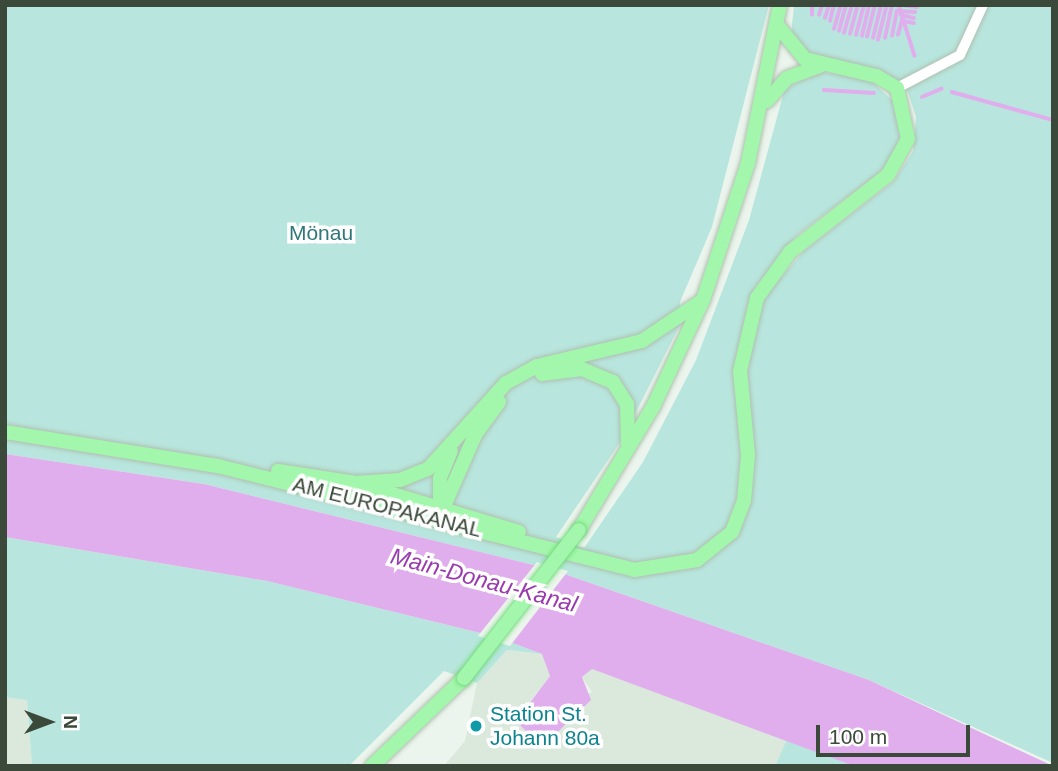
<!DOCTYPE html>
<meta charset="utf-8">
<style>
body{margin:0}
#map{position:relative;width:1058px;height:771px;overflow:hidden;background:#ecf5ed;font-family:Arial,sans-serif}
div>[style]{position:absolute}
.residential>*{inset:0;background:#dbe8dc}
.green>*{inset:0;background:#b8e6de}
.water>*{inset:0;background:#e0aeec}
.pier>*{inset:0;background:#ecf5ed}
.stream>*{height:3.5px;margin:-1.75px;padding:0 1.75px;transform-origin:1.75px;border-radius:1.75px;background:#e0aeec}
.roads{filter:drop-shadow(0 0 2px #afc0b0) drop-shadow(0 0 2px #afc0b0)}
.minor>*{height:10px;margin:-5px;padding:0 5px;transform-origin:5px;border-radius:5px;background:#fff}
.major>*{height:14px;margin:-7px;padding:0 7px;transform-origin:7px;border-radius:7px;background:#a3f7ac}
.bridges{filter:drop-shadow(0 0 2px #73dc7d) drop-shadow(0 0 2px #73dc7d)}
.major-bridge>*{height:14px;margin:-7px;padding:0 7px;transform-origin:7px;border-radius:7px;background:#a3f7ac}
.dots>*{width:19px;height:19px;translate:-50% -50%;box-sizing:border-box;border:4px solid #fff;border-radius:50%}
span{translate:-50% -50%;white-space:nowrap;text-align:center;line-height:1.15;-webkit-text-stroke:7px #fff;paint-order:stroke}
.park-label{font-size:21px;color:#307778}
.street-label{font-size:21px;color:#3a493a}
.culture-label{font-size:21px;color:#0d838f}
.left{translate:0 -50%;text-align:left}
.water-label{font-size:23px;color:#993aae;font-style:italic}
.frame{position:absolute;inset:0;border:7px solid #3a493a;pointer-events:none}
.north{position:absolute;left:14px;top:687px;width:70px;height:70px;-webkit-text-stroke:5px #fff;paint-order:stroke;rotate:90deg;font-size:19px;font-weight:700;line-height:28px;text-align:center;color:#3a493a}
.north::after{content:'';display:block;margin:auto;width:24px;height:32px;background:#3a493a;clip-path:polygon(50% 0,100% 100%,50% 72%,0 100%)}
.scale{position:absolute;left:816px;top:725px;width:154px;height:32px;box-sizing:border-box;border:4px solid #3a493a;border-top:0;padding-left:9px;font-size:21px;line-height:24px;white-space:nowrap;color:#3a493a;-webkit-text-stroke:5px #fff;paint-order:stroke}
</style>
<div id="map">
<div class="residential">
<i style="clip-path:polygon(507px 650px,542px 654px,550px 664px,550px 676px,517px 718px,592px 692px,582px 677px,592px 669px,787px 739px,775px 766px,444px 766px,465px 741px,477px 683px)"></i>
<i style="clip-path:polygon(5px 697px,27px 700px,32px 766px,5px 766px)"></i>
</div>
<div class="green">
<i style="clip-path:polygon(5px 5px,769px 5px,712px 227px,680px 302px,682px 321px,623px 438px,556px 537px,584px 548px,643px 462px,696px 360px,749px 220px,785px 88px,821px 72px,868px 78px,893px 101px,901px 135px,888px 166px,796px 236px,756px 286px,771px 289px,804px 251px,894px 181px,913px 151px,916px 117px,907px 89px,882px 71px,810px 57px,791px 35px,794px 5px,1053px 5px,1053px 763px,869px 680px,550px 569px,204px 484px,5px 454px)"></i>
<i style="clip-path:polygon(5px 537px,267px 581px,497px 637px,542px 654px,507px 650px,477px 683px,444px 671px,349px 766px,32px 766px,27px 700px,5px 697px)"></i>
<i style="clip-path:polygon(787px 739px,854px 766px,775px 766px)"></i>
</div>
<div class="water">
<i style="clip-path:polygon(5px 454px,204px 484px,550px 569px,869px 680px,1053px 766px,854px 766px,592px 669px,582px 677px,591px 700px,542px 747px,516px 721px,550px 676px,542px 654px,497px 637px,267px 581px,5px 537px)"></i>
</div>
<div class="pier">
<i style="clip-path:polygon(537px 562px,568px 571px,510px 646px,478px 636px)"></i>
</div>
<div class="stream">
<i style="left:899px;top:5px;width:53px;rotate:72.6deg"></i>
<i style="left:903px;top:5px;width:14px;rotate:8deg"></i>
<i style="left:812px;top:15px;width:10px;rotate:-90deg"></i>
<i style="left:819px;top:15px;width:10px;rotate:-73deg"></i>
<i style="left:901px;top:15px;width:13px;rotate:13deg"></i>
<i style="left:825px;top:18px;width:14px;rotate:-73deg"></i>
<i style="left:830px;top:21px;width:16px;rotate:-76deg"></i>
<i style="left:902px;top:21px;width:12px;rotate:9deg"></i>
<i style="left:834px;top:29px;width:25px;rotate:-74deg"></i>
<i style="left:839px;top:31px;width:27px;rotate:-75deg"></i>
<i style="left:844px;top:33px;width:29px;rotate:-74deg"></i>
<i style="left:850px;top:34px;width:30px;rotate:-75deg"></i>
<i style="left:856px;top:35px;width:31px;rotate:-75deg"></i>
<i style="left:898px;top:35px;width:16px;rotate:-75deg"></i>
<i style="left:862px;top:36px;width:32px;rotate:-77deg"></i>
<i style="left:892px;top:36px;width:25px;rotate:-79deg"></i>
<i style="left:897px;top:11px;width:18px;rotate:3deg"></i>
<i style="left:867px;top:37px;width:33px;rotate:-76deg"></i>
<i style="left:873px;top:38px;width:34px;rotate:-76deg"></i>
<i style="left:885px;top:38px;width:34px;rotate:-78deg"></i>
<i style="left:878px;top:40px;width:36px;rotate:-76deg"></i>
<i style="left:824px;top:90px;width:50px;rotate:3.4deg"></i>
<i style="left:952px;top:92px;width:105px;rotate:15.5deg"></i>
<i style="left:922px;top:97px;width:21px;rotate:-23deg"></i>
</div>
<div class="roads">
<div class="minor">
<i style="left:897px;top:88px;width:71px;rotate:-27.6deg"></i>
<i style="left:960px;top:55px;width:55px;rotate:-65.3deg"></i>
</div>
<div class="major">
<i style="left:767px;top:101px;width:30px;rotate:-49deg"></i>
<i style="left:787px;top:78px;width:35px;rotate:-20deg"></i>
<i style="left:542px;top:374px;width:40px;rotate:-7.1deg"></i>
<i style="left:582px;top:369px;width:34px;rotate:23deg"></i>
<i style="left:613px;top:382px;width:26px;rotate:58deg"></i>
<i style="left:627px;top:404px;width:42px;rotate:88.6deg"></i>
<i style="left:5px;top:432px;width:216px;rotate:9.1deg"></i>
<i style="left:218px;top:466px;width:429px;rotate:14deg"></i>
<i style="left:634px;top:570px;width:64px;rotate:-9deg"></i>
<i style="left:697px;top:560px;width:45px;rotate:-38.7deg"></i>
<i style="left:732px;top:532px;width:33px;rotate:-69deg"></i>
<i style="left:744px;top:501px;width:46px;rotate:-85deg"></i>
<i style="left:748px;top:455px;width:84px;rotate:-95.4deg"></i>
<i style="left:740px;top:371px;width:75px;rotate:-76.9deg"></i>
<i style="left:757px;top:298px;width:57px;rotate:-54.3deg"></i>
<i style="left:790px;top:252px;width:125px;rotate:-38.2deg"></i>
<i style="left:888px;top:175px;width:41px;rotate:-60.9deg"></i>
<i style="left:908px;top:139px;width:52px;rotate:-102.2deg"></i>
<i style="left:897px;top:88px;width:24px;rotate:-150deg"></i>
<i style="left:876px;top:76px;width:73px;rotate:-166.5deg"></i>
<i style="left:805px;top:59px;width:43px;rotate:-129.3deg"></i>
<i style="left:278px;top:471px;width:79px;rotate:8.7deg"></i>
<i style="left:356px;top:483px;width:170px;rotate:16.7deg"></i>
<i style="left:356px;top:483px;width:44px;rotate:-3.9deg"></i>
<i style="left:400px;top:480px;width:31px;rotate:-22deg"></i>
<i style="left:429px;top:468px;width:115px;rotate:-47.8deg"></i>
<i style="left:506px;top:383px;width:35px;rotate:-29deg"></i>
<i style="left:537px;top:366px;width:108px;rotate:-13.4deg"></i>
<i style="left:642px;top:341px;width:73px;rotate:-33.9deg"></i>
<i style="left:440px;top:512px;width:34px;rotate:-90deg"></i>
<i style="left:440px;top:478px;width:29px;rotate:-68deg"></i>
<i style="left:441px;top:513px;width:85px;rotate:-66.4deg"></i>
<i style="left:475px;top:435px;width:41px;rotate:-54deg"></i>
<i style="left:579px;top:530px;width:144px;rotate:-59deg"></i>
<i style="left:653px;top:407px;width:118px;rotate:-65deg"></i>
<i style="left:703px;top:300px;width:144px;rotate:-71.8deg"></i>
<i style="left:748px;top:163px;width:161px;rotate:-78.6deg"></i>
<i style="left:372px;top:766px;width:127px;rotate:-43.7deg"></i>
</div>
</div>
<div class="bridges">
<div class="major-bridge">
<i style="left:464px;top:678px;width:187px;rotate:-52.2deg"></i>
</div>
</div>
<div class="dots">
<i style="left:476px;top:726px;background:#0f9aa8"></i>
</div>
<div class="park-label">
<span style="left:321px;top:233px">Mönau</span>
</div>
<div class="street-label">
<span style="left:387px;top:507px;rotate:14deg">AM EUROPAKANAL</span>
</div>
<div class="culture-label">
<span class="left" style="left:490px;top:726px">Station St.<br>Johann 80a</span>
</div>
<div class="water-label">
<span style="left:484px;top:580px;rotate:15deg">Main-Donau-Kanal</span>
</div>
<div class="frame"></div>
<div class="north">N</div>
<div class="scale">100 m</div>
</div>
